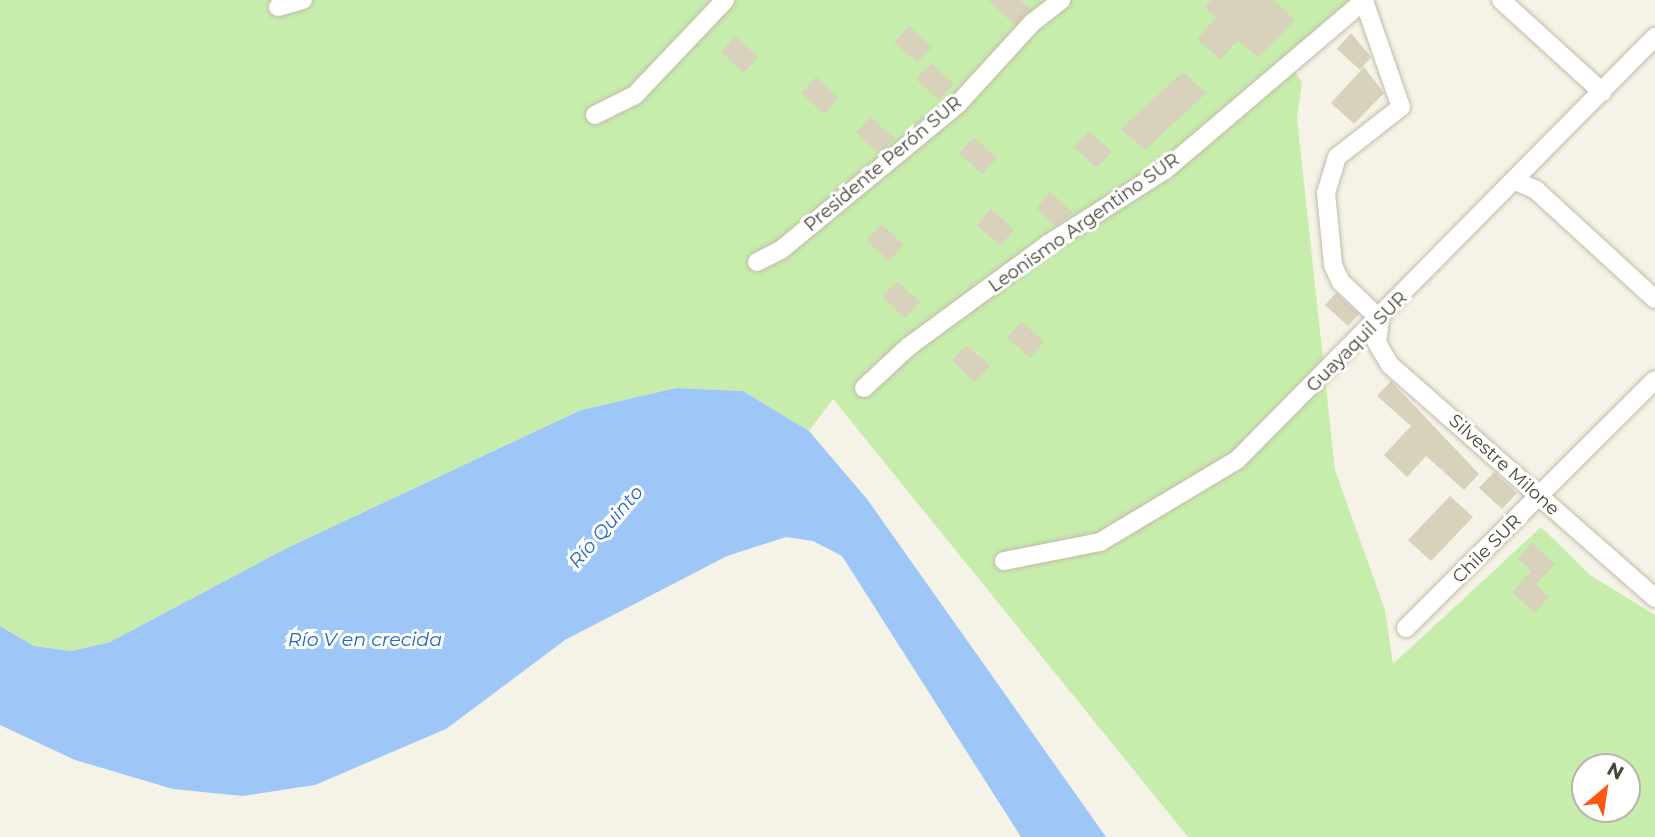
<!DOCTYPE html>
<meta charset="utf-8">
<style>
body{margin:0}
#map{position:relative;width:1655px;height:837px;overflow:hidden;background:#f5f3e7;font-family:Montserrat,sans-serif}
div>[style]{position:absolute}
.green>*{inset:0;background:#c7edac}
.water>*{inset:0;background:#9ec7f8}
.building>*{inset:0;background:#d8d1bb}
.roads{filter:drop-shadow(0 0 2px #c2bca9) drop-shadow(0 0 2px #c2bca9)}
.minor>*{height:18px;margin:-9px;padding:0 9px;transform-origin:9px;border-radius:9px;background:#fff}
span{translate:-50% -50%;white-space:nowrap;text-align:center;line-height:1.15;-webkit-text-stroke:6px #fff;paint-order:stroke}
.street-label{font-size:18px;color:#494435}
.water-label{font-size:19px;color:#2369c0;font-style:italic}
.north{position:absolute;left:1571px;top:753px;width:70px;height:70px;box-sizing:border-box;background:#fff;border:2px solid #b6b4ae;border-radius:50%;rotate:29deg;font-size:19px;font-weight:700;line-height:28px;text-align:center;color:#494435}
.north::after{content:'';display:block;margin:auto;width:24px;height:32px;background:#ff5714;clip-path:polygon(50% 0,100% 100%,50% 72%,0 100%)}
</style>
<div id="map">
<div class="green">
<i style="clip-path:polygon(evenodd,0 0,1348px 0,1348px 16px,1285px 58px,1302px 82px,1297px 118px,1335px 470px,1385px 610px,1393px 664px,1541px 527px,1590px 575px,1655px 615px,1655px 837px,1188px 837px,833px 399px,809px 431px,743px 391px,676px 388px,581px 410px,285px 549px,110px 642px,71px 651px,34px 646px,0 626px,0 0,1585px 767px,1627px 767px,1627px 809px,1585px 809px,1585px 767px)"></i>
</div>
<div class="water">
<i style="clip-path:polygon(676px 388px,743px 391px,809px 431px,867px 499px,1106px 837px,1021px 837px,842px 556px,813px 541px,786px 537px,727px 556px,565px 640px,446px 729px,315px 785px,242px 796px,173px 789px,75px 760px,0 725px,0 626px,34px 646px,71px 651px,110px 642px,285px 549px,581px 410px)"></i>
</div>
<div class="building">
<i style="clip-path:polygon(988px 0,1020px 0,1031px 9px,1015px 25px)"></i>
<i style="clip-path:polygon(1211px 0,1273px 0,1295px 20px,1258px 58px,1238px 40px,1220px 60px,1197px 39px,1216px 17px,1205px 7px)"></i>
<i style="clip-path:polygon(909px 26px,932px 47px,917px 63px,894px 42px)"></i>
<i style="clip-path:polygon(1351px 33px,1371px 57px,1360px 70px,1337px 49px)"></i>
<i style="clip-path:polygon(735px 36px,758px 57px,744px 73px,721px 52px)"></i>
<i style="clip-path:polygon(931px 63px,954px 84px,939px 100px,916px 79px)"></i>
<i style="clip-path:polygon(1364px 67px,1384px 93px,1354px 124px,1331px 103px)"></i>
<i style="clip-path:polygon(1183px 72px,1206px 93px,1145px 150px,1121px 129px)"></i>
<i style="clip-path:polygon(816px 77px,839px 98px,824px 114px,801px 93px)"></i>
<i style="clip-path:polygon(870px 117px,894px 138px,879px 154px,856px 133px)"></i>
<i style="clip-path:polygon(1089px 131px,1112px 152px,1097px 168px,1074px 147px)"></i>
<i style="clip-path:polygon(974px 137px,997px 158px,982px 174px,959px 153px)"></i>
<i style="clip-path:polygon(1050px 192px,1073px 213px,1055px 226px,1036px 208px)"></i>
<i style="clip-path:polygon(991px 209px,1014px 230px,1000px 246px,977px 225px)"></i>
<i style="clip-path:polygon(881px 224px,904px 245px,889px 261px,866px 240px)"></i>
<i style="clip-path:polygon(897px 281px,920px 302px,905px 318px,882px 297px)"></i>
<i style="clip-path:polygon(1336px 293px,1359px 314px,1348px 326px,1325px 305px)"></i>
<i style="clip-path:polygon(1021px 321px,1044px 341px,1030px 358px,1007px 337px)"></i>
<i style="clip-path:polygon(966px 345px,990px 366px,975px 382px,952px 361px)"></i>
<i style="clip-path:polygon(1391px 381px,1479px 474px,1464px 490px,1426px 456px,1407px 477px,1384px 455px,1411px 426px,1377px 396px)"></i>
<i style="clip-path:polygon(1494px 472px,1517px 493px,1502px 509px,1479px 488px)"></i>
<i style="clip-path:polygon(1450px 496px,1473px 517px,1431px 561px,1408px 540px)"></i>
<i style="clip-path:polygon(1532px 542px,1555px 564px,1536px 585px,1549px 597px,1535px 613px,1512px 592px,1531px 571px,1518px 559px)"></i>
</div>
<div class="roads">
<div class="minor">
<i style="left:1501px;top:0;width:137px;rotate:42.3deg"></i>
<i style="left:1364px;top:1px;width:112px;rotate:70.8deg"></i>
<i style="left:1401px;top:107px;width:81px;rotate:142deg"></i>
<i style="left:1337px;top:157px;width:38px;rotate:107deg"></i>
<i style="left:1326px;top:193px;width:72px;rotate:84.4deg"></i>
<i style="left:1333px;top:265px;width:19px;rotate:65deg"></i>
<i style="left:1341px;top:282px;width:54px;rotate:43.5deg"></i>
<i style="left:278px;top:7px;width:26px;rotate:-16deg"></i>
<i style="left:595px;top:115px;width:45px;rotate:-26.6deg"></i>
<i style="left:635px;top:95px;width:131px;rotate:-46.5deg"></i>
<i style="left:1516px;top:181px;width:22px;rotate:24deg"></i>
<i style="left:1536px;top:190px;width:161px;rotate:42.5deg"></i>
<i style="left:757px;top:262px;width:28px;rotate:-27deg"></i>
<i style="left:782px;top:249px;width:228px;rotate:-39.5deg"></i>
<i style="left:958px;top:104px;width:110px;rotate:-47.6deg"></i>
<i style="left:1032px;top:23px;width:37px;rotate:-38deg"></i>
<i style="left:1380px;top:319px;width:24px;rotate:97deg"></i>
<i style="left:1377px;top:343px;width:26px;rotate:59deg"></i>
<i style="left:1390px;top:365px;width:353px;rotate:41.3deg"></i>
<i style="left:864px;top:388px;width:60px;rotate:-43deg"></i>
<i style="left:908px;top:347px;width:174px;rotate:-36.3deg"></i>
<i style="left:1048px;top:244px;width:138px;rotate:-32.3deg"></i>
<i style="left:1165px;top:170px;width:262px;rotate:-40.4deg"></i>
<i style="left:1004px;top:561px;width:98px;rotate:-11.2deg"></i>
<i style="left:1100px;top:542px;width:160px;rotate:-30.9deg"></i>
<i style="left:1237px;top:460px;width:595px;rotate:-45.34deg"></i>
<i style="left:1406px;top:628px;width:351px;rotate:-44.9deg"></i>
</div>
</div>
<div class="street-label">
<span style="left:883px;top:164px;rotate:-40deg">Presidente Perón SUR</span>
<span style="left:1084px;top:223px;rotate:-35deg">Leonismo Argentino SUR</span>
<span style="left:1357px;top:342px;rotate:-45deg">Guayaquil SUR</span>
<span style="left:1504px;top:465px;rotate:42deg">Silvestre Milone</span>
<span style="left:1487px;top:549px;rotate:-45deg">Chile SUR</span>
</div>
<div class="water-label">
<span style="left:606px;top:527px;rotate:-49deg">Río Quinto</span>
<span style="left:365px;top:640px">Río V en crecida</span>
</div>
<div class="north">N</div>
</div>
